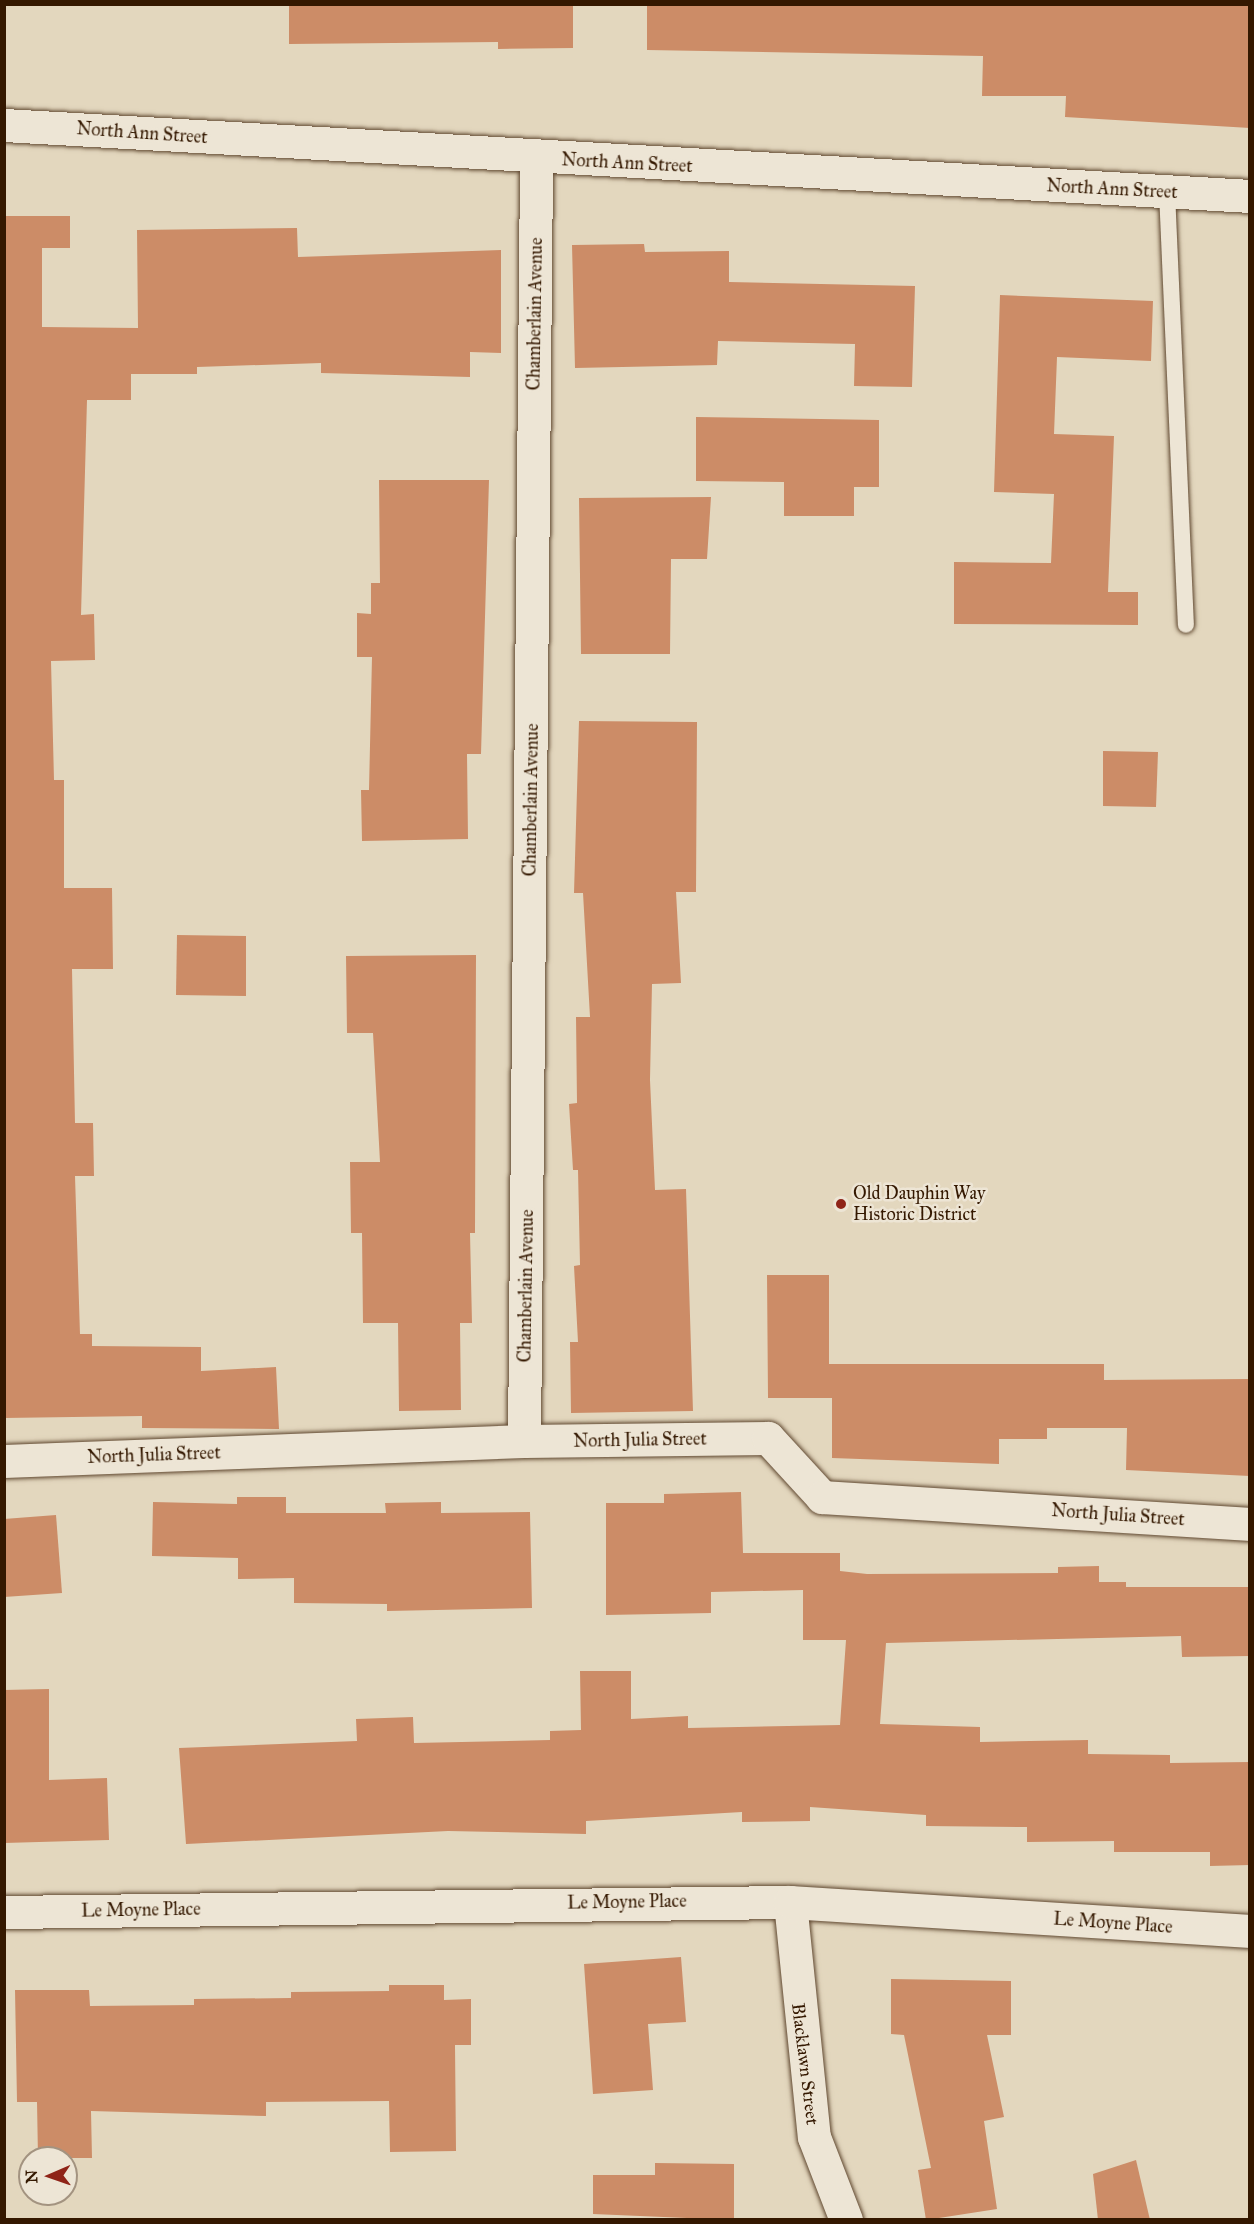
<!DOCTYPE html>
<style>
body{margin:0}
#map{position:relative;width:1254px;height:2224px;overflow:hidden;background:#e3d7be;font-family:"IM FELL Great Primer",serif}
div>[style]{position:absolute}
.building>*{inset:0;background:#cc8c67}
.roads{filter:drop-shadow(0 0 2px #604830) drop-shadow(0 0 2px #604830)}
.service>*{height:16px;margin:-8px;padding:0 8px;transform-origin:8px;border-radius:8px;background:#ede5d5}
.minor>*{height:33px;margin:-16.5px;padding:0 16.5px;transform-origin:16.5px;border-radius:16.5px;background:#ede5d5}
.tertiary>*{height:33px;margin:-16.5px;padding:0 16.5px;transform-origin:16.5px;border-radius:16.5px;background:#ede5d5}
.dots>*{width:16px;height:16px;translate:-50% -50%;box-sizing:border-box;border:3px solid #ede5d5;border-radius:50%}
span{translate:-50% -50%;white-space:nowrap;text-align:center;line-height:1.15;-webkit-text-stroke:5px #ede5d5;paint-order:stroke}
.street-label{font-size:18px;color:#341800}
.poi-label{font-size:18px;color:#341800}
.left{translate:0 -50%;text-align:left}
.frame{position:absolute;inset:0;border:6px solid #341800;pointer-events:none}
.north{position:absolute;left:18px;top:2146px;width:60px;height:60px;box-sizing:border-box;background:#ede5d5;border:2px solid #a39380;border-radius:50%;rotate:268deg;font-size:16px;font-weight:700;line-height:24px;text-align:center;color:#341800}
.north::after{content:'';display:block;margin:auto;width:21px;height:27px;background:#8f2418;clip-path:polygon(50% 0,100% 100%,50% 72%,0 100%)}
</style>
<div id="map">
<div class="building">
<i style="clip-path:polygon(289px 4px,573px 4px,573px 48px,498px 49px,498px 42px,289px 44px)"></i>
<i style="clip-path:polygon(647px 4px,1250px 4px,1250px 128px,1065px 117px,1066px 96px,982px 96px,983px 56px,647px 50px)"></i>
<i style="clip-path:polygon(4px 216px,70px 216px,70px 248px,42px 248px,42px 327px,138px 328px,137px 230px,297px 228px,298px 257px,501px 250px,501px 353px,470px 352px,470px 377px,321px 373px,321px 363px,197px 367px,197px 374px,131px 374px,131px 400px,87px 400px,81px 615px,94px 614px,95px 660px,51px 661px,54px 780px,64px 780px,64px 888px,112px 888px,113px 969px,72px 969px,75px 1123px,93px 1123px,94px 1176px,75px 1176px,80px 1334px,92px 1334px,92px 1346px,201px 1347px,201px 1371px,276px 1367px,279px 1429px,142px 1428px,142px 1416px,4px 1418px)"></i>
<i style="clip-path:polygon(644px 244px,645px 252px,729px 251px,729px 282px,915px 286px,912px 387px,854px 386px,855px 344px,718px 341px,717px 365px,575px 368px,572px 245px)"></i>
<i style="clip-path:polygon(1000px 295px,1153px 301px,1151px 361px,1057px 357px,1054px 434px,1114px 436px,1108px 592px,1138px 592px,1138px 625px,954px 624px,954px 562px,1051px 563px,1054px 494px,994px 492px)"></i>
<i style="clip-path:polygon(696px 417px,879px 420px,879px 487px,854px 487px,854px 516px,784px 516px,784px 482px,696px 481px)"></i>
<i style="clip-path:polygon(379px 480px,489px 480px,481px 754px,467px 754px,468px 839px,362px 841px,361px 790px,369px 790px,372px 657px,357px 657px,357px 613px,371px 614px,371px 583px,380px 583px)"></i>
<i style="clip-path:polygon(711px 497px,707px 559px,671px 559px,670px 654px,581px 654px,579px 498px)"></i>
<i style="clip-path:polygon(579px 721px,697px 722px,696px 892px,676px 892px,681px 983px,652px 984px,650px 1080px,655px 1190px,686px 1189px,693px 1411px,571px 1413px,570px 1342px,578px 1342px,574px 1266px,580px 1265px,578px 1170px,573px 1170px,569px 1104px,577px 1103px,576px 1017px,590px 1017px,583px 893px,574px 893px)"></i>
<i style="clip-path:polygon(1103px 751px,1158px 752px,1156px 807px,1103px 806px)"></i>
<i style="clip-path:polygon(177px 935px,246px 936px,246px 996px,176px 995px)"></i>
<i style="clip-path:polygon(476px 955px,475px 1233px,470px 1233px,472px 1323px,460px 1323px,461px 1410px,399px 1411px,398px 1323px,363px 1323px,362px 1233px,351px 1233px,350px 1162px,380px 1162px,373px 1033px,347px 1033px,346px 956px)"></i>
<i style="clip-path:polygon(767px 1275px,829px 1275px,829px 1364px,1104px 1364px,1104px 1380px,1250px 1379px,1250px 1476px,1126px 1470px,1127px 1428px,1047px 1428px,1047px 1439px,999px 1439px,999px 1464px,832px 1458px,832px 1398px,768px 1398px)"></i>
<i style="clip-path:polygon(741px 1492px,743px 1553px,840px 1553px,840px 1571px,867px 1574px,1058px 1573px,1058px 1567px,1099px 1566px,1099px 1582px,1126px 1582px,1126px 1587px,1250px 1587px,1250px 1656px,1182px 1657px,1181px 1636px,886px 1643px,880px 1724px,980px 1727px,980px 1742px,1088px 1740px,1088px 1754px,1170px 1755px,1170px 1763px,1250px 1762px,1250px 1865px,1210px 1866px,1210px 1852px,1114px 1852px,1114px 1841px,1027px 1842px,1027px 1827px,926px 1826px,926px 1815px,810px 1807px,810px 1821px,742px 1822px,742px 1812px,586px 1821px,586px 1834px,448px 1831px,186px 1844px,179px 1748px,357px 1741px,356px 1719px,413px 1717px,414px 1743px,550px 1740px,550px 1731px,581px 1730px,580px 1671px,631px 1671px,631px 1719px,688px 1716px,688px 1728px,840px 1725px,846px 1640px,803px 1640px,803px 1590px,711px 1592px,711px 1613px,606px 1615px,606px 1503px,664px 1503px,664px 1494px)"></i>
<i style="clip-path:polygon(237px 1497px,286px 1497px,286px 1513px,386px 1513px,385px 1503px,441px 1502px,441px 1513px,530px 1512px,532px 1608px,387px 1611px,387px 1604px,294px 1603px,294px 1578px,238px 1579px,238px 1558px,152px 1556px,153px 1502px,237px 1504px)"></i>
<i style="clip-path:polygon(56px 1515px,62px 1593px,4px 1597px,4px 1519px)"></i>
<i style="clip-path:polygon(49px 1689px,49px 1780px,107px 1778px,109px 1840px,4px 1843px,4px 1690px)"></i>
<i style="clip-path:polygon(681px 1957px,686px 2022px,648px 2024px,653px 2090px,593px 2094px,584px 1964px)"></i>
<i style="clip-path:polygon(891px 1979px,1011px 1981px,1011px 2035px,987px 2035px,1004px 2117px,984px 2121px,997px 2209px,926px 2220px,918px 2170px,931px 2168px,904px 2035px,891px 2034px)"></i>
<i style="clip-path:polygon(389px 1985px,444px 1985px,444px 2000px,471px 1999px,471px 2045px,455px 2045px,456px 2151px,390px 2152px,389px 2101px,266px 2102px,266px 2116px,91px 2111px,92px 2158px,38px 2158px,37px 2102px,17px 2102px,15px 1990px,89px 1990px,90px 2006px,194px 2005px,194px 1999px,291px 1998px,291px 1992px,389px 1991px)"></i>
<i style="clip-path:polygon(1136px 2160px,1150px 2220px,1098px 2220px,1093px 2174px)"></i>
<i style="clip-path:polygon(655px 2163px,734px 2164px,734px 2220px,593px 2214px,593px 2175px,655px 2175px)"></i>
</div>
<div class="roads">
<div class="service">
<i style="left:1167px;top:192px;width:433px;rotate:87.5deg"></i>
</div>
<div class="minor">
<i style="left:524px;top:1441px;width:1283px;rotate:-89.46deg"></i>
<i style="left:4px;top:1461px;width:520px;rotate:-2.2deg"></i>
<i style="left:524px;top:1441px;width:244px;rotate:-0.7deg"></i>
<i style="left:768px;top:1438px;width:80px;rotate:47.5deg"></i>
<i style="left:822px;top:1497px;width:429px;rotate:3.6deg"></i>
<i style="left:790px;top:1902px;width:236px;rotate:84.2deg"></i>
<i style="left:814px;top:2137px;width:89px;rotate:68.9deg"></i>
<i style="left:4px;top:1912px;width:786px;rotate:-0.73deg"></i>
<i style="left:790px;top:1902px;width:461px;rotate:3.6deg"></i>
</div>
<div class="tertiary">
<i style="left:4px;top:125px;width:1248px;rotate:3.26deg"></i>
</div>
</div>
<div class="dots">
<i style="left:841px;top:1204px;background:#8f2418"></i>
</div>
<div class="street-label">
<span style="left:142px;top:133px;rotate:4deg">North Ann Street</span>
<span style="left:627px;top:163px;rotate:3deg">North Ann Street</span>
<span style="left:1112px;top:189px;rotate:3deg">North Ann Street</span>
<span style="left:535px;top:314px;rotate:-89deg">Chamberlain Avenue</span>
<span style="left:531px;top:800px;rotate:-89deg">Chamberlain Avenue</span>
<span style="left:526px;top:1286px;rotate:-89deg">Chamberlain Avenue</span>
<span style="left:640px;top:1440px;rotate:-1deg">North Julia Street</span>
<span style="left:154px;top:1455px;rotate:-2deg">North Julia Street</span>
<span style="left:1118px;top:1515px;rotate:4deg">North Julia Street</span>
<span style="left:627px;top:1902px;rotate:-1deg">Le Moyne Place</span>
<span style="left:141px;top:1910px;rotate:-1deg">Le Moyne Place</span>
<span style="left:1113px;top:1923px;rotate:4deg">Le Moyne Place</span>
<span style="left:805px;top:2064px;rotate:83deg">Blacklawn Street</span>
</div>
<div class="poi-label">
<span class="left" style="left:853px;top:1204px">Old Dauphin Way<br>Historic District</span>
</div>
<div class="frame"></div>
<div class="north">N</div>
</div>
